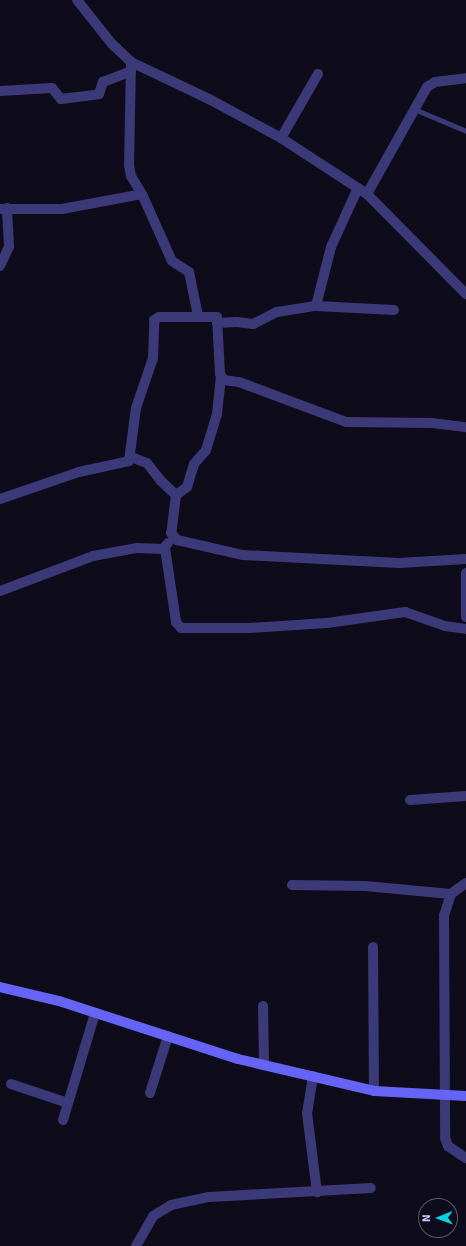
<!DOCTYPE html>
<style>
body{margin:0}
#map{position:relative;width:466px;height:1246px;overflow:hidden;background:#0e0c1a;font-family:Signika,sans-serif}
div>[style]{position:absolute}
.service>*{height:5px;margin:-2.5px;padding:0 2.5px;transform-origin:2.5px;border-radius:2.5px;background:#3b3977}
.minor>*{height:10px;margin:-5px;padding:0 5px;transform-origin:5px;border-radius:5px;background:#3b3977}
.secondary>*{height:10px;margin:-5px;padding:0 5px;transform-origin:5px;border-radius:5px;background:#6664f7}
span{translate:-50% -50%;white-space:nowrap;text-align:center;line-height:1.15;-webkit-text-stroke:4px #0e0c1a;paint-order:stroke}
.north{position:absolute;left:418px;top:1198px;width:40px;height:40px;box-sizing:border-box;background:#0e0c1a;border:1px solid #5a5774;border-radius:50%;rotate:269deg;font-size:11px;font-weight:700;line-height:16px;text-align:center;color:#cdc8fc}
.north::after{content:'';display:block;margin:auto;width:14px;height:18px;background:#0cd0e3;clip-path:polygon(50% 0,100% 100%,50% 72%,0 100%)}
</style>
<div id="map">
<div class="service">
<i style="left:414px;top:109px;width:56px;rotate:22.9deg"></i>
</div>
<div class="minor">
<i style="left:77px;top:0;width:56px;rotate:51.5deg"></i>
<i style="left:112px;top:44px;width:26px;rotate:43deg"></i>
<i style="left:131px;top:62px;width:86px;rotate:25.4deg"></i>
<i style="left:209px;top:99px;width:82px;rotate:28.4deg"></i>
<i style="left:281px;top:138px;width:103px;rotate:33.1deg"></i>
<i style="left:367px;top:194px;width:141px;rotate:45.3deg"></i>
<i style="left:131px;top:62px;width:103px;rotate:91.1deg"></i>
<i style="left:129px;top:165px;width:11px;rotate:80deg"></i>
<i style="left:131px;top:176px;width:21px;rotate:59deg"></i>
<i style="left:142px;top:194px;width:73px;rotate:65.9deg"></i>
<i style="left:172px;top:261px;width:20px;rotate:33deg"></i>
<i style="left:189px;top:272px;width:45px;rotate:78.4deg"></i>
<i style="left:0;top:91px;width:52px;rotate:-3.3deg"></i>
<i style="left:52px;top:88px;width:14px;rotate:51deg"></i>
<i style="left:61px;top:99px;width:38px;rotate:-7deg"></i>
<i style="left:99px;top:94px;width:13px;rotate:-72deg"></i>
<i style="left:103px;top:82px;width:30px;rotate:-21deg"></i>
<i style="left:281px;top:138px;width:74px;rotate:-60deg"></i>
<i style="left:367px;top:194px;width:123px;rotate:-60.7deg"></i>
<i style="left:427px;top:87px;width:9px;rotate:-32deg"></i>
<i style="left:435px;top:82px;width:31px;rotate:-7deg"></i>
<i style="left:0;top:209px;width:62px"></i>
<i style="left:62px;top:209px;width:81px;rotate:-10.6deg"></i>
<i style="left:0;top:266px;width:21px;rotate:-65deg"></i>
<i style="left:9px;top:247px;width:39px;rotate:-93deg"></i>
<i style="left:316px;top:306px;width:78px;rotate:2.9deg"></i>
<i style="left:217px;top:323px;width:20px;rotate:-3deg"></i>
<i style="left:237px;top:322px;width:16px;rotate:7deg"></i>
<i style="left:253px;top:324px;width:27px;rotate:-27deg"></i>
<i style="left:277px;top:312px;width:39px;rotate:-9deg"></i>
<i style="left:316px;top:306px;width:61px;rotate:-75.7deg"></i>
<i style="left:331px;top:247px;width:65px;rotate:-65.4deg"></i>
<i style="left:131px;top:457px;width:17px;rotate:21deg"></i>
<i style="left:147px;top:463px;width:23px;rotate:52deg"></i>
<i style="left:161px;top:481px;width:21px;rotate:43deg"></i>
<i style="left:176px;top:495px;width:38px;rotate:97deg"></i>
<i style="left:171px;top:533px;width:9px;rotate:49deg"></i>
<i style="left:177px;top:540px;width:68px;rotate:12.8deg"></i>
<i style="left:243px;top:555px;width:156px;rotate:2.9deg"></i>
<i style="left:399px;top:563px;width:67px;rotate:-3.4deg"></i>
<i style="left:176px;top:495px;width:14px;rotate:-36deg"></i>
<i style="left:187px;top:487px;width:24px;rotate:-73deg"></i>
<i style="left:194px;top:464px;width:18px;rotate:-49deg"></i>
<i style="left:206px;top:450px;width:38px;rotate:-73deg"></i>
<i style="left:217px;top:414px;width:36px;rotate:-84deg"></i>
<i style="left:0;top:499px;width:83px;rotate:-18.9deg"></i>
<i style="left:79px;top:472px;width:51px;rotate:-12.4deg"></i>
<i style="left:129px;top:461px;width:53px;rotate:-82.5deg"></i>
<i style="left:136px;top:408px;width:53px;rotate:-71.2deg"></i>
<i style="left:153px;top:358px;width:38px;rotate:-88deg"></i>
<i style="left:154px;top:320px;width:6px;rotate:-31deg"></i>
<i style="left:159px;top:317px;width:58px"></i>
<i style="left:217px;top:317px;width:57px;rotate:87deg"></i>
<i style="left:220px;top:374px;width:7px;rotate:56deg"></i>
<i style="left:224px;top:380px;width:15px;rotate:8deg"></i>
<i style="left:239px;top:382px;width:114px;rotate:20.5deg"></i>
<i style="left:346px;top:422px;width:86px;rotate:0.7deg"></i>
<i style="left:432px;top:423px;width:34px;rotate:7deg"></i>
<i style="left:165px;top:548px;width:75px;rotate:81.5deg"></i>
<i style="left:176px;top:622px;width:8px;rotate:50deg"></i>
<i style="left:181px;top:628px;width:69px"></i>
<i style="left:250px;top:628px;width:77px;rotate:-3.7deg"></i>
<i style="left:327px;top:623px;width:79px;rotate:-8deg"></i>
<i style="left:405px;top:612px;width:42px;rotate:19.3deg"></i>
<i style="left:445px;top:626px;width:21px;rotate:8deg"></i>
<i style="left:466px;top:573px;width:44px;rotate:90deg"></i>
<i style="left:0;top:591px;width:99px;rotate:-20.6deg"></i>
<i style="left:93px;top:556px;width:45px;rotate:-10.3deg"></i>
<i style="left:137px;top:548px;width:26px;rotate:2deg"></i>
<i style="left:163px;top:549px;width:8px;rotate:-50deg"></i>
<i style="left:410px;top:800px;width:56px;rotate:-4.1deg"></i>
<i style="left:466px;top:883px;width:19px;rotate:144deg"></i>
<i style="left:451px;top:894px;width:22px;rotate:108deg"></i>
<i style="left:444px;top:915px;width:223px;rotate:89.7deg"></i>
<i style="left:445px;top:1138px;width:9px;rotate:69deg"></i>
<i style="left:448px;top:1146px;width:22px;rotate:34deg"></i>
<i style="left:292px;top:885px;width:73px;rotate:0.8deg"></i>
<i style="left:365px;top:886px;width:86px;rotate:5.3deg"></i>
<i style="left:373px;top:947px;width:144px;rotate:89.6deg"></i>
<i style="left:263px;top:1006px;width:59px;rotate:89deg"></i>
<i style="left:313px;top:1076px;width:37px;rotate:99deg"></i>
<i style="left:307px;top:1113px;width:80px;rotate:82.8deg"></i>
<i style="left:11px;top:1084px;width:60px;rotate:18.4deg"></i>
<i style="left:150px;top:1093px;width:60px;rotate:-72.5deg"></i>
<i style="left:63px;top:1120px;width:112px;rotate:-73.3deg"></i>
<i style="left:136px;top:1246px;width:34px;rotate:-60deg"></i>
<i style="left:153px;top:1216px;width:21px;rotate:-31deg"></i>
<i style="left:171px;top:1205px;width:39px;rotate:-12deg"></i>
<i style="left:209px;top:1197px;width:162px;rotate:-3.2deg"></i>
</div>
<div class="secondary">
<i style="left:0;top:987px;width:61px;rotate:13.3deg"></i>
<i style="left:59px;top:1001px;width:188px;rotate:18deg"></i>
<i style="left:238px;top:1059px;width:140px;rotate:13.2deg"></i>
<i style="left:374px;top:1091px;width:92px;rotate:3.1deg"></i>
</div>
<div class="north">N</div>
</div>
